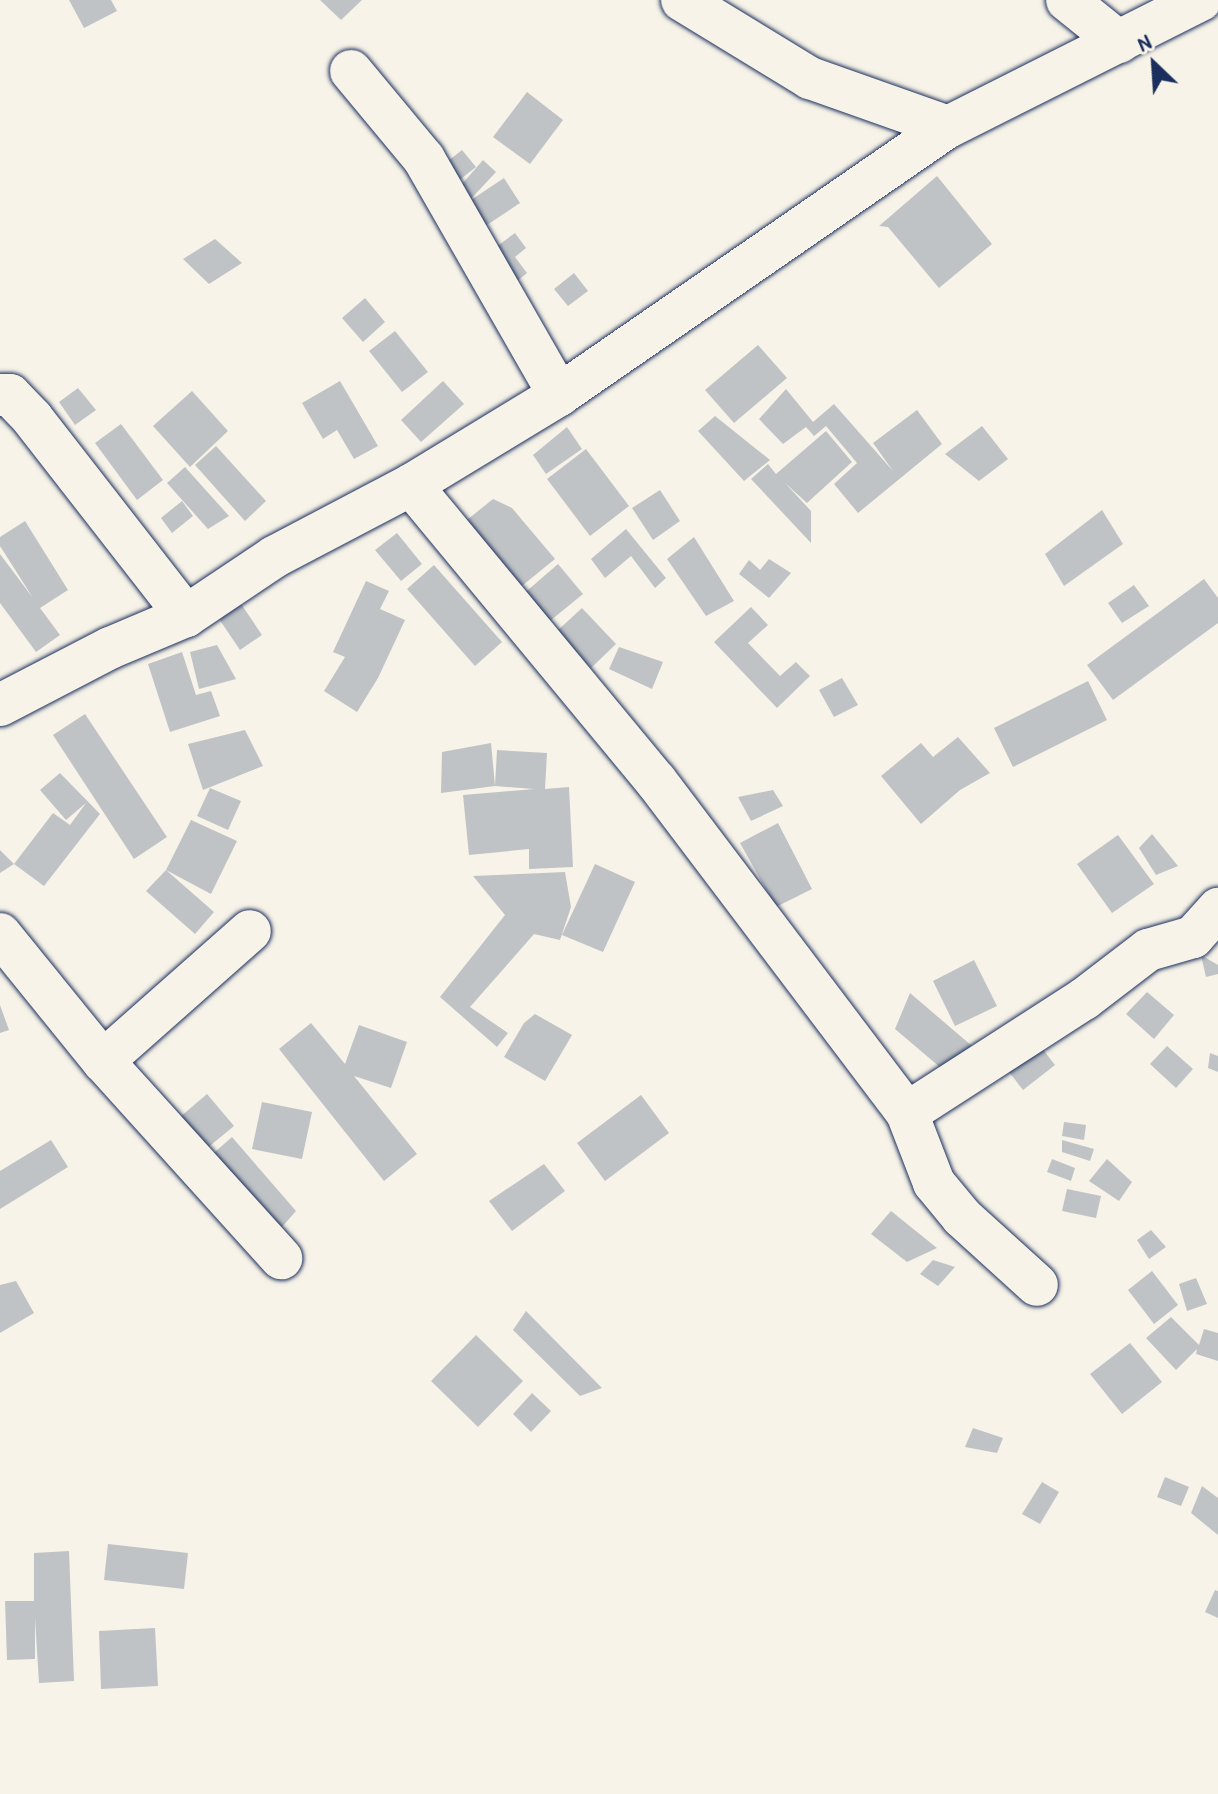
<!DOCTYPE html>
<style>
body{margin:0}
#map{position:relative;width:1218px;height:1794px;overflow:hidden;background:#f7f3e8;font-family:"Patrick Hand",sans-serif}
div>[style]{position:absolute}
.building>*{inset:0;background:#c0c3c5}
.roads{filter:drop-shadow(0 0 2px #1b2f5e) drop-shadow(0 0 2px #1b2f5e)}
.minor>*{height:42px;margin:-21px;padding:0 21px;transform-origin:21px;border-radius:21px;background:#f7f3e8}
span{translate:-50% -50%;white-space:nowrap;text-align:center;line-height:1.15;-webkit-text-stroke:8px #f7f3e8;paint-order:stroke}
.north{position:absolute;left:1114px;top:24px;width:80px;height:80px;-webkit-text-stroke:6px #f7f3e8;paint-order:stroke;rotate:335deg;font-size:22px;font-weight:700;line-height:32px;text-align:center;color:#1b2f5e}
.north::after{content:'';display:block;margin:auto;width:28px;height:36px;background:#1b2f5e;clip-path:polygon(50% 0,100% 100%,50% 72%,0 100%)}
</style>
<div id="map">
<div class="building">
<i style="clip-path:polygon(69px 0,111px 0,117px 11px,84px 28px)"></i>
<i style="clip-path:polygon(320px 0,362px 0,341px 20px)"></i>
<i style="clip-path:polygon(527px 92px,563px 120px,530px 164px,493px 137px)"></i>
<i style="clip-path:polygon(462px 150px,476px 167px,457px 182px,443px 165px)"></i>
<i style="clip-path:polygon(483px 160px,496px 172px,468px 202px,456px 191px)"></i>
<i style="clip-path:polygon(937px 176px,992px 244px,939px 288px,888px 227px,879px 226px)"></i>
<i style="clip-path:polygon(504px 178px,520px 203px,484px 227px,468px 202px)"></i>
<i style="clip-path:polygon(515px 233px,526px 248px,515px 257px,527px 273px,511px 286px,493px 249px)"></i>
<i style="clip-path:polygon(215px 239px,242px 263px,209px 284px,183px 259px)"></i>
<i style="clip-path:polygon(574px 273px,588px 291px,568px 306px,554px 289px)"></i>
<i style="clip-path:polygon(365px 298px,385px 322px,363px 342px,342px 318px)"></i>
<i style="clip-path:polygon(395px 331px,428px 372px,402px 392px,369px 351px)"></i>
<i style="clip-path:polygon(758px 345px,787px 378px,734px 423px,705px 390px)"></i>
<i style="clip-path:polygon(340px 381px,378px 446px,354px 459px,337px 430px,323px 439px,302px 403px)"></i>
<i style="clip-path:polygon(443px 381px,464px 404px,421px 442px,401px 420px)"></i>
<i style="clip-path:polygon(78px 388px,96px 410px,75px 425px,59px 402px)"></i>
<i style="clip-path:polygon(786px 389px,813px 422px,834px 404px,893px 471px,873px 443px,917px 410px,942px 444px,858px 513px,834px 484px,857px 463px,826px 426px,814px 436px,806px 427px,783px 444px,759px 419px)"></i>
<i style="clip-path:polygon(192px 391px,228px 431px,190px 467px,153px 426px)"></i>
<i style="clip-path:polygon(715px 416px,770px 460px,744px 481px,698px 431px)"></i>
<i style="clip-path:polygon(121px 424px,163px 480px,137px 500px,95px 443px)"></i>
<i style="clip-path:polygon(982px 426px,1008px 459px,979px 481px,945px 454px)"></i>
<i style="clip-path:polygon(567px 427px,582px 449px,546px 474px,533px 455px)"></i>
<i style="clip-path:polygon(826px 431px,852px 462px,807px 503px,785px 483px,811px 511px,811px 543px,751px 479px,768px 464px,776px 474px)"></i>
<i style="clip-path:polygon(216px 446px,266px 501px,245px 521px,195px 465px)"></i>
<i style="clip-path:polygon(586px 449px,629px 506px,590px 536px,547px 479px)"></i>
<i style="clip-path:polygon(185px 467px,229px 516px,208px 529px,167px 483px)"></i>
<i style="clip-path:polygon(660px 490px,680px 521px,653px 540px,632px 508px)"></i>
<i style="clip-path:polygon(493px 499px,512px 508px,555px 559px,512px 594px,457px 528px)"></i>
<i style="clip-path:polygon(182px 501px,193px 516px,172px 533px,161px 518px)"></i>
<i style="clip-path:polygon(1102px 510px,1123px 544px,1064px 586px,1045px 554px)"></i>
<i style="clip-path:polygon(25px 521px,68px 590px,40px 608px,60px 635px,36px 652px,0 603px,0 554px,33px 598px,0 546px,0 537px)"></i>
<i style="clip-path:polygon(626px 529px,666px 578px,655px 588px,631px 556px,605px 578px,591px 559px)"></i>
<i style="clip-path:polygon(397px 533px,422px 564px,401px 581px,375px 550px)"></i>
<i style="clip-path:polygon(694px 537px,734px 601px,706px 616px,667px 559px)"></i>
<i style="clip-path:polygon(769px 559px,791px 573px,769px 598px,739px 574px,749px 560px,760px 570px)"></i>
<i style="clip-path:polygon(558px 564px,583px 594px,545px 625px,521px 596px)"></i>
<i style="clip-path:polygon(434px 565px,502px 642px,475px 666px,407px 589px)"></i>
<i style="clip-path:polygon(1204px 579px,1218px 598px,1218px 623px,1113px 700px,1087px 665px)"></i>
<i style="clip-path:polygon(366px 581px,389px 591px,380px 609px,405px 620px,378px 678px,357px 712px,324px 691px,345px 657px,333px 652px)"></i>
<i style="clip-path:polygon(1134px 585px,1149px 606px,1122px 623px,1108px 603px)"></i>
<i style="clip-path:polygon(231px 589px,262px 635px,240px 650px,209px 604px)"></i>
<i style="clip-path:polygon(751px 607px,768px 625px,748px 643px,780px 676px,796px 662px,810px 676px,777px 708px,714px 642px)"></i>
<i style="clip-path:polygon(582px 608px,616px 644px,591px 668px,557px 631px)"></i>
<i style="clip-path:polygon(217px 645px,236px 679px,199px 689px,190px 652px)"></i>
<i style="clip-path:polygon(619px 647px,663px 662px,652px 689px,609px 669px)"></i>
<i style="clip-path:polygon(182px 652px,196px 695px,211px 691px,220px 716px,170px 732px,148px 664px)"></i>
<i style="clip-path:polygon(842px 678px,858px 705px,834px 717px,819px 690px)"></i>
<i style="clip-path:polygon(1088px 681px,1107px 720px,1013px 767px,994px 728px)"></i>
<i style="clip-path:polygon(85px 714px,167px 837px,134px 859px,53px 735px)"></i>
<i style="clip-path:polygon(245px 730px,263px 766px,203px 790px,188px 744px)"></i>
<i style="clip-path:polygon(958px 737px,990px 773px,960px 790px,921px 824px,881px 776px,921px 743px,933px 757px)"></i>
<i style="clip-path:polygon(491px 743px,495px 786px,497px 750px,547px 753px,545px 789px,569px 787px,573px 867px,529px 869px,529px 849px,469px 855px,463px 795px,534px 789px,495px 786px,441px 793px,442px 752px)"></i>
<i style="clip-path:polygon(60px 773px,100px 814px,44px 886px,14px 864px,53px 813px,70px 825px,86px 803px,66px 820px,40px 790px)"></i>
<i style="clip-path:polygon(210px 788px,241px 801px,228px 830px,197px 816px)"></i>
<i style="clip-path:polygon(773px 790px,783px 806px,751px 821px,738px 797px)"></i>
<i style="clip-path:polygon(191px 820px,237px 841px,211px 894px,166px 870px)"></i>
<i style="clip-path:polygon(778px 823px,812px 889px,776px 907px,740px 843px)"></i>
<i style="clip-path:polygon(1152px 834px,1178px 866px,1156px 875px,1139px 848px)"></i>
<i style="clip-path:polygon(1118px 835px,1154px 884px,1112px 913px,1077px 864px)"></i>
<i style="clip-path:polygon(0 850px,14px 864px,0 873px)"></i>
<i style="clip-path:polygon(595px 864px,635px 882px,603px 952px,562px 935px)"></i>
<i style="clip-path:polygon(166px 870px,214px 912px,195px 934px,146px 891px)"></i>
<i style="clip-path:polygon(565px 872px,571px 907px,560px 940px,534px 934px,470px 1007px,508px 1033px,497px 1047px,440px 997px,505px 915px,473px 876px)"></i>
<i style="clip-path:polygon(1201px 955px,1218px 965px,1218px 974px,1206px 977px)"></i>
<i style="clip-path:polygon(974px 960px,997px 1006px,955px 1026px,933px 981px)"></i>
<i style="clip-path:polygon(1147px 992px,1174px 1015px,1154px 1039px,1126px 1014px)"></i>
<i style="clip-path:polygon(910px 993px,972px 1046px,948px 1074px,895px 1029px)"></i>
<i style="clip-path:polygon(0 1005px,9px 1030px,0 1033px)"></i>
<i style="clip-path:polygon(535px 1014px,572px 1035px,545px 1081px,504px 1057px,524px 1023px)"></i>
<i style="clip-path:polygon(311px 1023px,345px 1064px,359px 1025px,407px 1042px,391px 1088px,354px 1076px,417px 1154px,384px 1181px,279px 1049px)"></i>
<i style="clip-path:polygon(1038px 1043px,1055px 1065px,1023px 1090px,1006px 1068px)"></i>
<i style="clip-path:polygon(1167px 1046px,1193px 1069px,1176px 1088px,1150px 1064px)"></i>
<i style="clip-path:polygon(1210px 1053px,1218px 1056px,1218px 1072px,1208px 1068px)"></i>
<i style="clip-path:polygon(207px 1094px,234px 1126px,200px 1154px,173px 1123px)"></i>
<i style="clip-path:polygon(641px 1095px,669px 1133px,605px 1181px,577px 1143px)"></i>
<i style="clip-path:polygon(262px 1102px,312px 1112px,302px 1159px,252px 1149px)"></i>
<i style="clip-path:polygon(1064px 1122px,1086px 1125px,1084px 1140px,1062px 1136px)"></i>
<i style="clip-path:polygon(232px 1137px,296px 1211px,275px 1235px,207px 1159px)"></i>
<i style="clip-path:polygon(51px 1140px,68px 1167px,0 1209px,0 1171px)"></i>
<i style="clip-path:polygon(1062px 1140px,1094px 1149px,1090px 1161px,1062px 1152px)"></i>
<i style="clip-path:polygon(1052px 1159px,1075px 1168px,1071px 1181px,1047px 1172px)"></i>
<i style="clip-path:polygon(1107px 1159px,1132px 1182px,1119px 1201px,1089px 1181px)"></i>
<i style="clip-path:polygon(544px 1164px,565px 1191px,512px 1231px,489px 1201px)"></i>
<i style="clip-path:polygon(1067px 1189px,1101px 1196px,1096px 1218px,1062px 1211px)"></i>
<i style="clip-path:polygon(891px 1211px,937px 1248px,907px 1262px,871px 1234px)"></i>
<i style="clip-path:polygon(1151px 1230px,1166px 1247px,1149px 1259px,1137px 1240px)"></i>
<i style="clip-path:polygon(933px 1260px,955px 1267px,938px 1286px,920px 1274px)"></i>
<i style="clip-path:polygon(1152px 1271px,1178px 1305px,1154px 1324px,1128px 1290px)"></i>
<i style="clip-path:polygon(1196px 1278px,1207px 1304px,1187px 1311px,1179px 1284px)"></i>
<i style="clip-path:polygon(16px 1281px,34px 1313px,0 1333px,0 1285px)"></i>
<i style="clip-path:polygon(526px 1311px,602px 1388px,580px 1396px,513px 1330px)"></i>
<i style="clip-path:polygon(1171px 1317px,1199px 1345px,1204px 1329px,1218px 1333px,1218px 1361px,1196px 1354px,1197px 1349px,1176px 1370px,1146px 1338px)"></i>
<i style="clip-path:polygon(476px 1335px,523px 1381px,478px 1427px,431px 1381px)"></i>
<i style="clip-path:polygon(1130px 1343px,1162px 1382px,1122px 1414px,1090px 1374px)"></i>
<i style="clip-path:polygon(532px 1393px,551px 1411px,531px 1432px,513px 1414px)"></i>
<i style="clip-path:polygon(973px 1428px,1003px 1438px,997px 1453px,965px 1447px)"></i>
<i style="clip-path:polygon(1165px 1477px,1189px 1487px,1181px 1506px,1157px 1497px)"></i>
<i style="clip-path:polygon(1042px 1482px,1059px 1492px,1040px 1524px,1022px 1514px)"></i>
<i style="clip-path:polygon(1202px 1486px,1218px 1498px,1218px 1535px,1191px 1513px)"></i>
<i style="clip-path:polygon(108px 1544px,188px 1553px,184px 1589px,104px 1580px)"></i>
<i style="clip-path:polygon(69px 1551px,74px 1681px,39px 1683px,35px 1618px,35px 1659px,7px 1660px,5px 1601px,34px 1601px,34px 1553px)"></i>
<i style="clip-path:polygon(1215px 1590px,1218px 1591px,1218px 1618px,1205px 1612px)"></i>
<i style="clip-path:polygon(155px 1628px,158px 1686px,101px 1689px,99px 1631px)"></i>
</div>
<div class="roads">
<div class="minor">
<i style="left:682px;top:0;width:150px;rotate:31.4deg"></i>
<i style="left:810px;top:78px;width:146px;rotate:19.5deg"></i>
<i style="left:1067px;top:0;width:67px;rotate:38.9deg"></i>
<i style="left:351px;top:71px;width:114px;rotate:50.3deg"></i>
<i style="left:424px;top:159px;width:272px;rotate:60.2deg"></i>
<i style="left:0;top:395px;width:10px"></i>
<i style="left:10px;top:395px;width:32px;rotate:46deg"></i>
<i style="left:32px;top:418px;width:251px;rotate:52.1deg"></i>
<i style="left:411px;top:485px;width:384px;rotate:50.4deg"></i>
<i style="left:656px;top:781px;width:416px;rotate:52.9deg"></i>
<i style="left:907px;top:1113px;width:75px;rotate:68.9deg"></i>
<i style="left:934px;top:1183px;width:44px;rotate:50.5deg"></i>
<i style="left:962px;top:1217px;width:101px;rotate:42.2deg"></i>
<i style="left:0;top:705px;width:124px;rotate:-27.4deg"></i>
<i style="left:110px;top:648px;width:82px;rotate:-22.8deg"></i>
<i style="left:186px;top:616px;width:106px;rotate:-33.8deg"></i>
<i style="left:274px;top:557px;width:155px;rotate:-27.7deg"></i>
<i style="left:411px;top:485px;width:173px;rotate:-31.3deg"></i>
<i style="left:559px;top:395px;width:472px;rotate:-34.6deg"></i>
<i style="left:948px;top:127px;width:283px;rotate:-26.7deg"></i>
<i style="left:0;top:934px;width:164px;rotate:51deg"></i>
<i style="left:103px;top:1061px;width:266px;rotate:47.9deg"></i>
<i style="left:103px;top:1061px;width:196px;rotate:-41.5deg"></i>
<i style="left:907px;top:1113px;width:211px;rotate:-32.8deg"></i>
<i style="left:1084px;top:999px;width:81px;rotate:-37.4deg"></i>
<i style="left:1148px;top:950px;width:47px;rotate:-16.1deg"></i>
<i style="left:1193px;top:937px;width:38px;rotate:-48deg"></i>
</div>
</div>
<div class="north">N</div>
</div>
